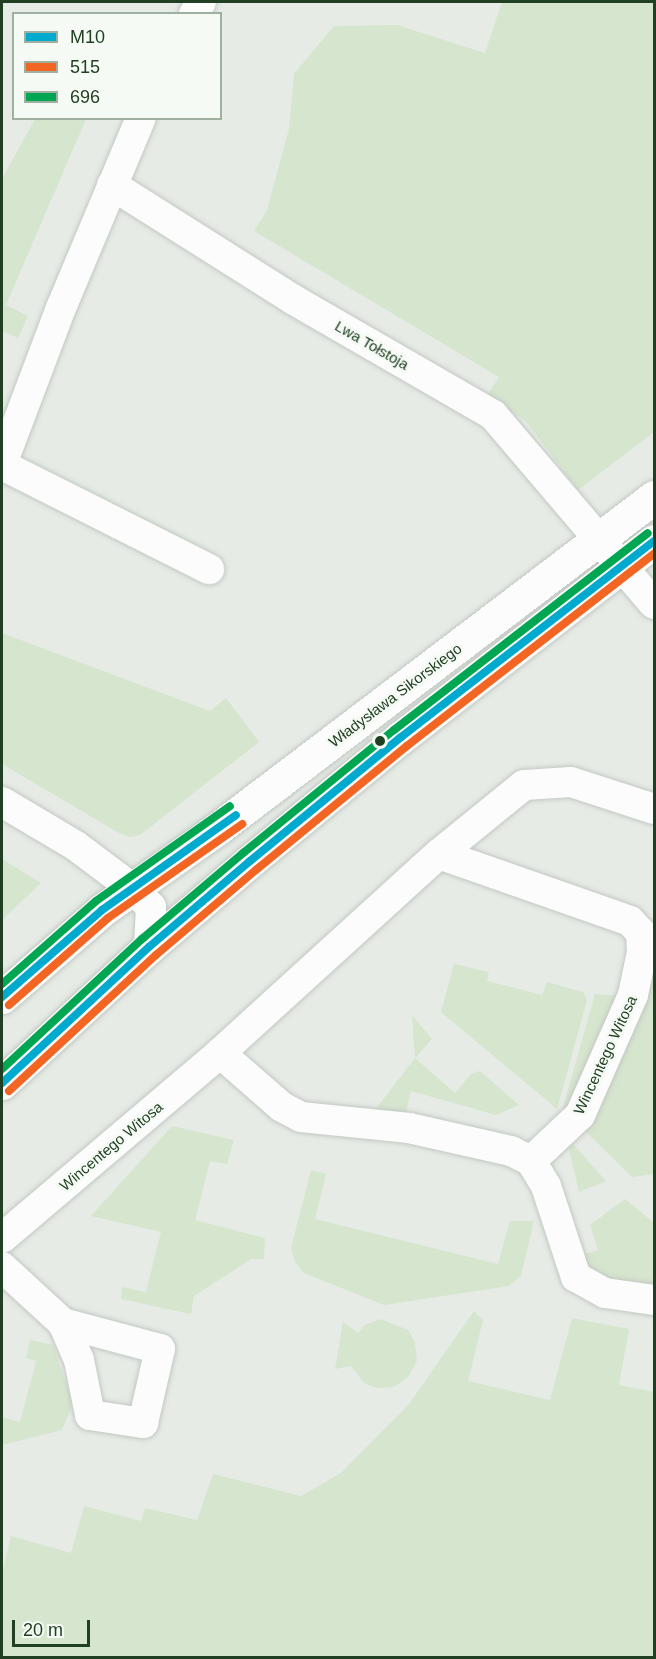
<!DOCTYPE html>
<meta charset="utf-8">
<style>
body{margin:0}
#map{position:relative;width:656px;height:1659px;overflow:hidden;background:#e6ebe6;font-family:Helvetica,sans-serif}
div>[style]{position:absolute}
.green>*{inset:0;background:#d6e5ce}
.roads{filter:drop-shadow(0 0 2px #c3c8c3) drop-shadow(0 0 2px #c3c8c3)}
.minor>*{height:30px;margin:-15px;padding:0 15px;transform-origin:15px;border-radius:15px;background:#fbfcfb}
.tertiary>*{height:33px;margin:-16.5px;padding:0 16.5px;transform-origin:16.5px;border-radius:16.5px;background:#fbfcfb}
.bus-1>*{height:8px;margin:-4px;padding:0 4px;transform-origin:4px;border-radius:4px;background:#00a9ce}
.bus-2>*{height:8px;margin:-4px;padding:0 4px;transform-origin:4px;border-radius:4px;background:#f26522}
.bus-3>*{height:8px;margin:-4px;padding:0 4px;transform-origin:4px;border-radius:4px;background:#00a651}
.dots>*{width:16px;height:16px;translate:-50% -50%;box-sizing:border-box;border:3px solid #f5faf4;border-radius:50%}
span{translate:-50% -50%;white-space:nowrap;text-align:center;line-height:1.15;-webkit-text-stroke:5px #f5faf4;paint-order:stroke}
.street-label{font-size:15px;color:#214023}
.frame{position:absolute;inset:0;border:3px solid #214023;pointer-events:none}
.legend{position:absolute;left:12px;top:12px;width:210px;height:108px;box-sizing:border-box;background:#f5faf4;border:2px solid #a0b0a0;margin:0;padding:8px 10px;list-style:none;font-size:18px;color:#214023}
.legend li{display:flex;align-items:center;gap:12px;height:30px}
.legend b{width:30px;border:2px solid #a0b0a0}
.scale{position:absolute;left:12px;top:1620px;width:78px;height:27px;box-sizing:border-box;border:3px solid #214023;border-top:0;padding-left:8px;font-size:18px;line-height:21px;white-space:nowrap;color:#214023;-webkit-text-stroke:4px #f5faf4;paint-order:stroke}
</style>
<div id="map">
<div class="green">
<i style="clip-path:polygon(502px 2px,654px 2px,654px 432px,578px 490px,525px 420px,486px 397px,499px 377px,254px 231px,267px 210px,289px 129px,294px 74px,334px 26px,397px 25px,485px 53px)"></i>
<i style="clip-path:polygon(35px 119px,86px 119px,6px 305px,28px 316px,18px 338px,2px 331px,2px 179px)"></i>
<i style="clip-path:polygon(2px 633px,210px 711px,226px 698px,259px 742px,140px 835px,130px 837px,119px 833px,2px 764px)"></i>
<i style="clip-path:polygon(2px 859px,41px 883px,2px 920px)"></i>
<i style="clip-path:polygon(654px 936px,654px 1174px,632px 1177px,583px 1129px)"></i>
<i style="clip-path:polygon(454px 964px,489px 972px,487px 981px,542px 995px,547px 982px,583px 992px,587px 1000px,557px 1109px,441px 1012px)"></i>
<i style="clip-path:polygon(595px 994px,622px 996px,569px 1112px,561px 1115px)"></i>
<i style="clip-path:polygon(412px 1015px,432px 1039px,415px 1058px,455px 1093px,471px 1074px,480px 1071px,519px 1105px,496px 1115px,411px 1091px,406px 1112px,375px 1110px,415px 1058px)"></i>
<i style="clip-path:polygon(172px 1126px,234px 1140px,227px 1164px,210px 1161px,195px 1220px,265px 1238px,264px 1259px,251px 1259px,194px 1296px,191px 1314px,121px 1299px,122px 1287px,146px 1292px,161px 1232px,91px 1216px)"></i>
<i style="clip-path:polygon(566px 1136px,606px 1181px,579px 1192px)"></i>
<i style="clip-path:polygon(311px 1170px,326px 1174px,315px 1219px,498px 1264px,510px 1221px,534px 1221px,521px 1276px,509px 1286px,384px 1305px,304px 1273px,295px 1262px,291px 1248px)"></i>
<i style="clip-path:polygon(625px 1199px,654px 1223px,654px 1285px,609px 1279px,587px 1267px,581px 1255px,598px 1250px,590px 1225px)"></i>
<i style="clip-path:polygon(474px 1311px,483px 1320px,468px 1381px,550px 1400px,572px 1318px,629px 1329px,619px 1385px,654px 1392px,654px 1657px,2px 1657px,2px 1574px,11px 1536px,71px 1553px,84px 1506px,141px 1521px,145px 1508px,197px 1520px,213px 1474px,301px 1496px,341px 1473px,409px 1404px)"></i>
<i style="clip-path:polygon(381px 1319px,408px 1330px,415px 1342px,417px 1361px,408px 1377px,394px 1387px,377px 1388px,364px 1383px,351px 1366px,335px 1369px,343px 1322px,358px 1333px,365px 1325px)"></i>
<i style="clip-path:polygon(30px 1340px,53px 1345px,73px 1404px,62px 1430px,2px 1445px,2px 1417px,20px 1422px,36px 1361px,26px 1358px)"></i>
</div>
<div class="roads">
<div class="minor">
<i style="left:194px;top:14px;width:14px;rotate:-60deg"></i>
<i style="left:112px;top:185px;width:215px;rotate:32.3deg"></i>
<i style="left:294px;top:300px;width:230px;rotate:30deg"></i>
<i style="left:493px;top:415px;width:248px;rotate:49.6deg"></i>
<i style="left:2px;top:464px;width:167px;rotate:-69.3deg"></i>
<i style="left:61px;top:308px;width:206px;rotate:-67.2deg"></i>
<i style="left:2px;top:465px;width:232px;rotate:26.7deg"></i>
<i style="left:2px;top:802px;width:86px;rotate:30.7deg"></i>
<i style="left:76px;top:846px;width:70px;rotate:36.9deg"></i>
<i style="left:132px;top:888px;width:27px;rotate:45deg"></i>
<i style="left:151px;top:907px;width:40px;rotate:92.9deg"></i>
<i style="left:439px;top:854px;width:202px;rotate:19.3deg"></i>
<i style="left:630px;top:921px;width:16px;rotate:47deg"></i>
<i style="left:641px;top:933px;width:19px;rotate:87deg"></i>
<i style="left:642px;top:952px;width:44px;rotate:101.8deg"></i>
<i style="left:633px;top:995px;width:131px;rotate:113.8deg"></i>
<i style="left:580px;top:1115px;width:67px;rotate:136.8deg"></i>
<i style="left:220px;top:1053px;width:82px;rotate:41.1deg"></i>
<i style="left:282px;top:1107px;width:21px;rotate:28deg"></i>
<i style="left:301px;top:1117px;width:109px;rotate:5.8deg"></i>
<i style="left:409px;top:1128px;width:105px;rotate:12.7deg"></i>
<i style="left:511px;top:1151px;width:22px;rotate:27deg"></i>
<i style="left:531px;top:1161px;width:29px;rotate:59deg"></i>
<i style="left:546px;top:1186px;width:96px;rotate:71.8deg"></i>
<i style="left:576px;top:1277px;width:33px;rotate:29deg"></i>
<i style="left:605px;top:1293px;width:49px;rotate:8.1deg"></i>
<i style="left:2px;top:1238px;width:286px;rotate:-40.3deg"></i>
<i style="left:220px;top:1053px;width:296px;rotate:-42.3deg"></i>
<i style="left:439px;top:854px;width:109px;rotate:-39.1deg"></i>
<i style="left:524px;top:785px;width:47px;rotate:-3.7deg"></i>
<i style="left:571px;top:782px;width:87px;rotate:18deg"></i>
<i style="left:2px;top:1267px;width:83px;rotate:42.6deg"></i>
<i style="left:63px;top:1323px;width:40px;rotate:66.6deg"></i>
<i style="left:79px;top:1360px;width:56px;rotate:78.7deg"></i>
<i style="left:90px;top:1415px;width:54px;rotate:8.6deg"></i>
<i style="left:143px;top:1423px;width:76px;rotate:-77.1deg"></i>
<i style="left:160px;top:1349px;width:100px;rotate:-165deg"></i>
</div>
<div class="tertiary">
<i style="left:2px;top:997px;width:133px;rotate:-41deg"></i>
<i style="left:102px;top:910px;width:141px;rotate:-35.2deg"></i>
<i style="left:217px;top:829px;width:549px;rotate:-37.22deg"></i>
<i style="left:2px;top:1083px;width:200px;rotate:-42.8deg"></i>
<i style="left:149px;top:947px;width:133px;rotate:-40.4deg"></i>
<i style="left:250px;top:861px;width:194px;rotate:-39.4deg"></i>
<i style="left:400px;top:738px;width:321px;rotate:-37.8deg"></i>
</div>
</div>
<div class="bus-1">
<i style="left:2px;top:997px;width:133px;rotate:-41deg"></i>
<i style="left:102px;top:910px;width:164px;rotate:-35.3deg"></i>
<i style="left:2px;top:1083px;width:200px;rotate:-42.8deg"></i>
<i style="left:149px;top:947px;width:133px;rotate:-40.4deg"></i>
<i style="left:250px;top:861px;width:194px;rotate:-39.4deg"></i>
<i style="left:400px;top:738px;width:321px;rotate:-37.8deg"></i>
</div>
<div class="bus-2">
<i style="left:9px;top:1005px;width:132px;rotate:-41.3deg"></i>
<i style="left:108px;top:918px;width:164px;rotate:-35deg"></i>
<i style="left:9px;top:1091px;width:200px;rotate:-42.8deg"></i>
<i style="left:156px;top:955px;width:133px;rotate:-40.4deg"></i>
<i style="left:257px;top:869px;width:194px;rotate:-39.4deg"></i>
<i style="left:407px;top:746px;width:313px;rotate:-37.9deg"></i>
</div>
<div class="bus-3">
<i style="left:2px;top:984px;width:125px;rotate:-41.4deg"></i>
<i style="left:96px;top:901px;width:164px;rotate:-35.3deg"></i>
<i style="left:2px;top:1069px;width:191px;rotate:-42.9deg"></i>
<i style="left:142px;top:939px;width:133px;rotate:-40.4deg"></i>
<i style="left:243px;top:853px;width:195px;rotate:-39.2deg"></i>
<i style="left:394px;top:730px;width:321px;rotate:-37.8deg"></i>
</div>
<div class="dots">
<i style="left:380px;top:741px;background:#214023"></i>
</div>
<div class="street-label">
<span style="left:372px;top:345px;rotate:30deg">Lwa Tołstoja</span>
<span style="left:395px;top:695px;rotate:-37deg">Władysława Sikorskiego</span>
<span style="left:605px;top:1055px;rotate:-65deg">Wincentego Witosa</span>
<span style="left:111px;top:1146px;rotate:-40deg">Wincentego Witosa</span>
</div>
<div class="frame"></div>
<ul class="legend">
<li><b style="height:8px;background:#00a9ce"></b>M10</li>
<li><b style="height:8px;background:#f26522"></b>515</li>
<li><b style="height:8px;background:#00a651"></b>696</li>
</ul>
<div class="scale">20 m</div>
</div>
